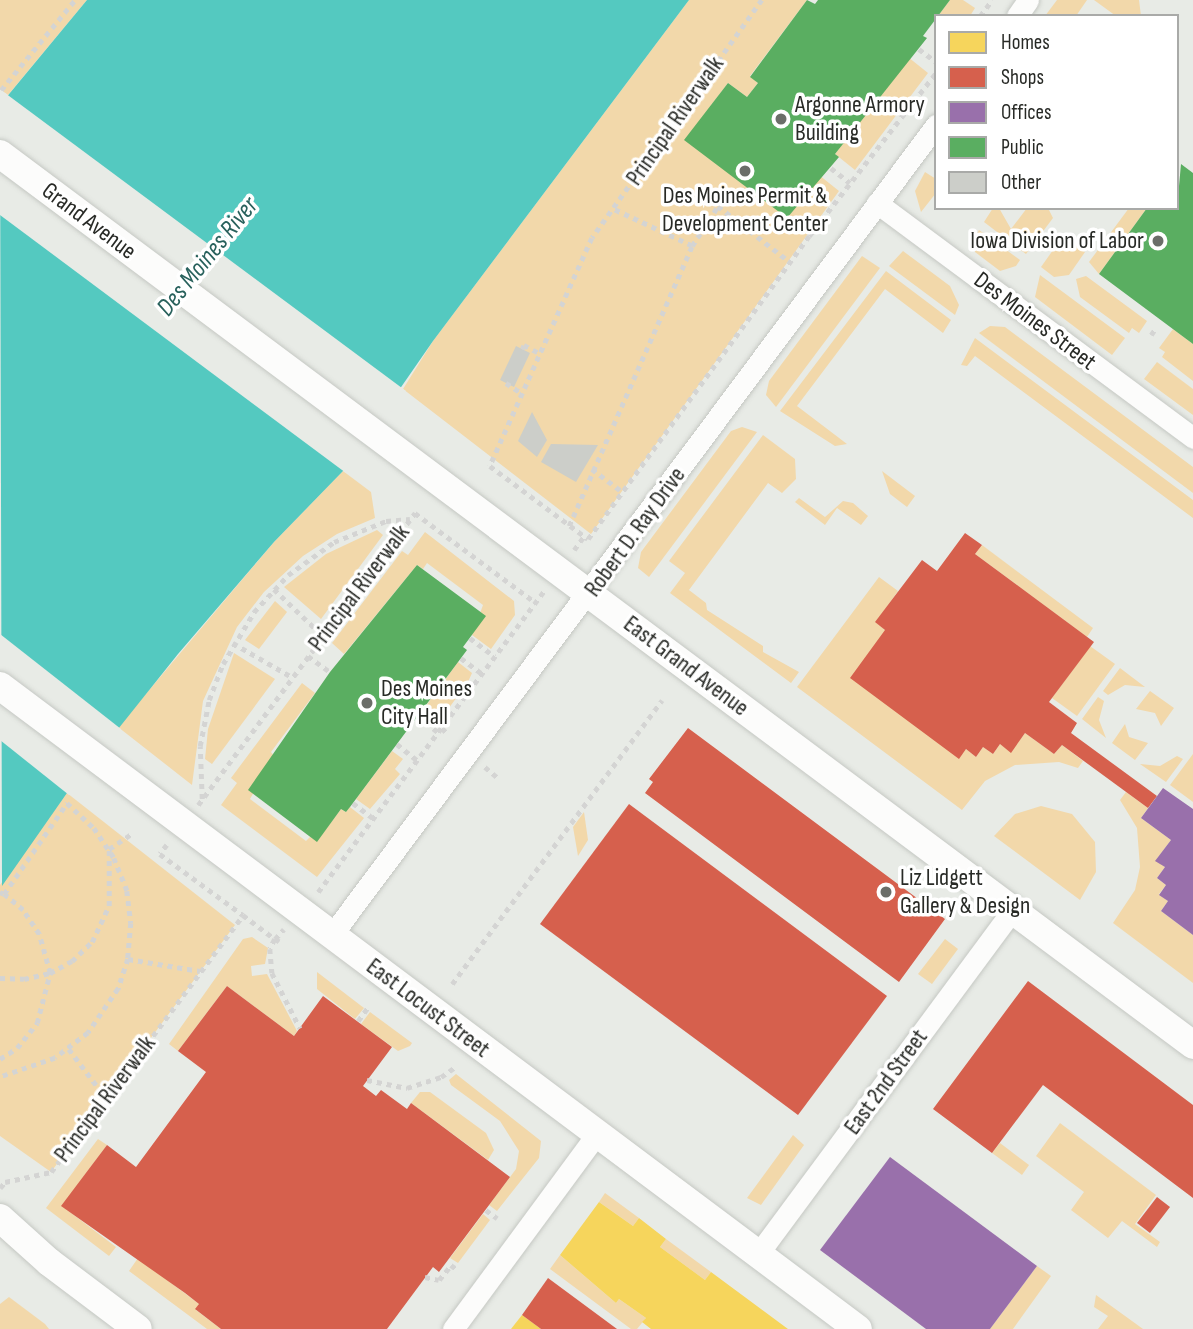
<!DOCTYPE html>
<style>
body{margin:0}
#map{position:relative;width:1193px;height:1329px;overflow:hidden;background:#e8ebe6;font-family:"Sofia Sans Condensed",sans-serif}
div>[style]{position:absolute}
.green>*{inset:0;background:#f2d8aa}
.water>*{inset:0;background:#54c9c0}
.pier>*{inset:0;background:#e8ebe6}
.homes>*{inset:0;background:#f6d55c}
.shops>*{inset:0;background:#d6604d}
.offices>*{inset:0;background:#9970ab}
.public>*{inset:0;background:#5aae61}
.building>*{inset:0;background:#cccec9}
.path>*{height:4.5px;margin-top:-2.25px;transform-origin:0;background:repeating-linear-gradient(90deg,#d4d4d3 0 5px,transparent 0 10px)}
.roads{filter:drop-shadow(0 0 2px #c5c8c3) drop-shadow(0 0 2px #c5c8c3)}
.street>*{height:21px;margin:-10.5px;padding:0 10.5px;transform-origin:10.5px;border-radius:10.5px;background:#fcfcfb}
.secondary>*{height:28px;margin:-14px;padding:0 14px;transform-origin:14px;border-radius:14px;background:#fcfcfb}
.dots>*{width:19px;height:19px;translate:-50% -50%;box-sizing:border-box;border:4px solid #fff;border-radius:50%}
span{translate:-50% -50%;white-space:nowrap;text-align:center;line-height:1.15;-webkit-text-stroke:7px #fff;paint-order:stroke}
.poi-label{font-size:24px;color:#282a26}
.left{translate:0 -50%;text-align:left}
.right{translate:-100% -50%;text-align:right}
.street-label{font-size:24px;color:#282a26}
.water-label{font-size:26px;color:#28615c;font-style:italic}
.legend{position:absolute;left:934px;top:14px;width:245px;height:196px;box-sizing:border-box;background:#fff;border:2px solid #a9aaa8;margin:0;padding:9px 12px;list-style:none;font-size:21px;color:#282a26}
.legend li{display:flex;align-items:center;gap:14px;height:35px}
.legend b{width:35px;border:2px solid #a9aaa8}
</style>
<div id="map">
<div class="green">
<i style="clip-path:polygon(0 0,87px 0,8px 95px,0 89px)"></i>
<i style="clip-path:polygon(689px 0,807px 0,750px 76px,758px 83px,747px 97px,728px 83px,685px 140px,819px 175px,839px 191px,591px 534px,403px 389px,433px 341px)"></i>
<i style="clip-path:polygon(950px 0,963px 0,975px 8px,970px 16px,938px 16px)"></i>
<i style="clip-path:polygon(1057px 0,1087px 0,1076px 16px,1045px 16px)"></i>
<i style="clip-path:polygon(1094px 0,1139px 0,1141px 16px,1116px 16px)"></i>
<i style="clip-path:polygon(908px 57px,928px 73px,855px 170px,835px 154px)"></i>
<i style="clip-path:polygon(925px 172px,936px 179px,936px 193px,921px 212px,915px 191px)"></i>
<i style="clip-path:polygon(993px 208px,999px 208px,1011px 229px,1027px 208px,1048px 208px,1053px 218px,1026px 254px,984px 222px)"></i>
<i style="clip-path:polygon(1129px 208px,1147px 208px,1099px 274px,1089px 262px)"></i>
<i style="clip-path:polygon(979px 230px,1020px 260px,1016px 266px,1000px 271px,975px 252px,973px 242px)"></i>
<i style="clip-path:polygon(1063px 236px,1085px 252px,1069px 275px,1054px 277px,1041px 267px)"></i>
<i style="clip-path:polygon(903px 251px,950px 286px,959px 305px,955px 315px,889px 266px)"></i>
<i style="clip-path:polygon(862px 256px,880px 268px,776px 407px,766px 395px,769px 381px)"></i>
<i style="clip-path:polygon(886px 271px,951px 320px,943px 333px,885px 289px,797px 406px,847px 444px,835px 446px,780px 411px)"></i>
<i style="clip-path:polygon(1040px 275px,1125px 338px,1112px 355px,1035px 297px)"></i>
<i style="clip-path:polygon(1086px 276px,1147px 321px,1139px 333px,1132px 328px,1129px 333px,1080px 297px,1076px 279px)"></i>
<i style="clip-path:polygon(990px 326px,1005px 327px,1193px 467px,1193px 493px,979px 333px)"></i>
<i style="clip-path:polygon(1173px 329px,1193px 344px,1193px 381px,1162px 357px,1165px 352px,1159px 348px)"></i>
<i style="clip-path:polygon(975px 338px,1193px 500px,1193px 518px,975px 356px,967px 366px,961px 365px)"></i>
<i style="clip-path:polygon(1157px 362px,1193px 389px,1193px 415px,1144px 379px)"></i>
<i style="clip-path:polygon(742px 427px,757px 432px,649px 577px,638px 568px,641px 552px,731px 431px)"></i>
<i style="clip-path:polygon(763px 435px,795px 459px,796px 479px,782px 493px,768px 483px,689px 590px,706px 603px,707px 610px,763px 646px,763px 652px,799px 672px,791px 683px,670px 593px,685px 573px,669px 561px)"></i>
<i style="clip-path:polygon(343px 471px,371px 492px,375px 518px,337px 534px,303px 556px,264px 592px,237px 627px,203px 701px,192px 785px,118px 727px,274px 542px)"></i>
<i style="clip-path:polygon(882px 471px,915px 496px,907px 507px,890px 494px)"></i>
<i style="clip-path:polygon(799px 498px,825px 517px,843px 501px,853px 503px,868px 516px,861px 525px,837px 508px,825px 525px,795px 502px)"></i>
<i style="clip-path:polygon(377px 530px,383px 535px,321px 619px,284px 587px,326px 554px)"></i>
<i style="clip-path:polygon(425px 532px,514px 601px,515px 615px,491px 649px,472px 635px,483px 605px,427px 563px,423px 569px,417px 565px,344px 654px,332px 643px,402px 551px,408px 555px)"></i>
<i style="clip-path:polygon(982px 545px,1093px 628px,1087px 637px,975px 554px)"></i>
<i style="clip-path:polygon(879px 577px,898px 591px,876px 622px,885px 630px,959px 758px,966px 749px,976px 757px,983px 747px,993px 754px,1000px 744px,1011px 752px,1025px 733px,1054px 754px,1062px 745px,1083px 761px,1078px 768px,1059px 762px,1015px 765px,985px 781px,962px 810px,797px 687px)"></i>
<i style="clip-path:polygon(275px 601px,287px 612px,259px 649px,245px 640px)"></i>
<i style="clip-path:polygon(1090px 646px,1115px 664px,1077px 716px,1052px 698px)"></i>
<i style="clip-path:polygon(234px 653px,275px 679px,212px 764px,205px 759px,208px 729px)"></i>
<i style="clip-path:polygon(458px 662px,472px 673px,468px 682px,446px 712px,440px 708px,433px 717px,423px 710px)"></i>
<i style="clip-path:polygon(1120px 668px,1145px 687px,1125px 685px,1108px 695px,1103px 691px)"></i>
<i style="clip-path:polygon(302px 683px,315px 693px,271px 752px,274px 756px,250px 799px,306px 841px,310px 837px,317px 841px,341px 809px,346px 812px,350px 807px,364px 818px,317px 877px,221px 805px,237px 783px,231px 778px)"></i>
<i style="clip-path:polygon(1150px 691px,1174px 708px,1161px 726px,1155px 713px,1136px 709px)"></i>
<i style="clip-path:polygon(1098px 697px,1104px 701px,1099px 720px,1106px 738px,1082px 719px)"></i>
<i style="clip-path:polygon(1125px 724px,1129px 737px,1148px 743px,1135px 760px,1112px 743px)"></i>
<i style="clip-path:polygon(392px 751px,403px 759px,395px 769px,400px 774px,370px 809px,356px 799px)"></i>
<i style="clip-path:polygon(1193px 754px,1193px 802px,1170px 785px)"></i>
<i style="clip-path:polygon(1177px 756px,1183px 759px,1166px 782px,1140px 764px,1160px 766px)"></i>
<i style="clip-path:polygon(1126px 792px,1148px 808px,1141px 818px,1171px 840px,1156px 860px,1165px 867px,1157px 878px,1166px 885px,1159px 894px,1168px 901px,1161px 911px,1193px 935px,1193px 983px,1113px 923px,1135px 890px,1140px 867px,1137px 828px,1120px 800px)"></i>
<i style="clip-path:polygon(67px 793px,235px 925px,51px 1172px,0 1136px,0 885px)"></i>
<i style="clip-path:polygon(1041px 806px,1072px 814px,1095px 842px,1096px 872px,1080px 900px,994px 836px,1015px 814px)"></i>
<i style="clip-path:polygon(584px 812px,588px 840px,578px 856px,573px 827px)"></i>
<i style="clip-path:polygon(252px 937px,268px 948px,265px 964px,251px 966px,252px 976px,267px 974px,297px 1031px,294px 1036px,227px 986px,178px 1051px,169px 1044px,243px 939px)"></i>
<i style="clip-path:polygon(945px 939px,958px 949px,932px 984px,918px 974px)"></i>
<i style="clip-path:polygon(317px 972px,364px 1008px,355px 1019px,317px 989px)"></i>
<i style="clip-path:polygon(370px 1012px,412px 1043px,410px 1046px,398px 1051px,361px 1024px)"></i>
<i style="clip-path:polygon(456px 1074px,541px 1141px,539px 1158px,497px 1211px,489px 1205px,516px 1169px,519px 1151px,500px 1121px,451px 1085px,449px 1080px)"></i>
<i style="clip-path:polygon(420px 1092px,430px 1092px,486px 1133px,494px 1150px,488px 1160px,411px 1103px)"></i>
<i style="clip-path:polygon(1060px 1123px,1156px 1195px,1135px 1224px,1160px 1242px,1157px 1247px,1122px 1221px,1108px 1238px,1071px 1210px,1084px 1192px,1036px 1156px)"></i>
<i style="clip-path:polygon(793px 1135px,804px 1145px,761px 1205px,747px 1198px)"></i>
<i style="clip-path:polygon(98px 1139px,107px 1145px,62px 1206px,116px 1247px,109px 1256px,46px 1208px)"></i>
<i style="clip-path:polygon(1000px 1143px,1029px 1165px,1022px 1175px,992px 1153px)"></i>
<i style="clip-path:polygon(605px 1193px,639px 1218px,633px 1226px,599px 1202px)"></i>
<i style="clip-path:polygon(483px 1214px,490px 1220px,458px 1263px,450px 1258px)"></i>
<i style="clip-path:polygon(666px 1239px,711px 1272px,705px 1280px,660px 1247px)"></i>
<i style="clip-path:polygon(560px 1255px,616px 1303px,619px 1299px,646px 1318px,637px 1329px,631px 1329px,550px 1269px)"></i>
<i style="clip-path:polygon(138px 1258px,199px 1304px,196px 1310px,221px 1329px,207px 1329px,129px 1271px)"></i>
<i style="clip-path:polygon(1037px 1266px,1051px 1276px,1013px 1329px,990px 1329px)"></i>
<i style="clip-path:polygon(1096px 1295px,1132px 1321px,1143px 1329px,1098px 1329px,1108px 1316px,1094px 1307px)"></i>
<i style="clip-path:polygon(9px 1297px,45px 1324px,49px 1329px,0 1329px,0 1304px)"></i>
</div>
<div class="water">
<i style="clip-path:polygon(87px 0,689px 0,433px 341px,343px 471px,274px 542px,178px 654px,67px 793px,2px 886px,0 105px)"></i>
</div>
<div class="pier">
<i style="clip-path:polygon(5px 93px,406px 391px,346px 473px,0 215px,0 99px)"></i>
<i style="clip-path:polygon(0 634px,121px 729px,69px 795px,0 740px)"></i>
</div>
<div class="homes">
<i style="clip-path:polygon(599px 1202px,633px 1226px,639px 1218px,666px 1239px,660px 1247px,705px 1280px,711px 1272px,788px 1329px,651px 1329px,642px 1322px,646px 1318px,619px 1299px,616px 1303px,560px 1255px)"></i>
<i style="clip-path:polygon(522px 1315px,541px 1329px,511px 1329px)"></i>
</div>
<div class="shops">
<i style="clip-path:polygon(965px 533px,982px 545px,975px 554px,1094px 642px,1049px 702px,1077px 723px,1071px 733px,1157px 796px,1148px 808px,1062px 745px,1054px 754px,1025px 733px,1011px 753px,1000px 744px,993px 754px,983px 747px,976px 757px,966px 749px,959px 759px,850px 678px,885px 630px,875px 622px,922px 560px,937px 571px)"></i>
<i style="clip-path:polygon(688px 728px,945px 919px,899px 982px,645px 793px,653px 782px,649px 779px)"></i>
<i style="clip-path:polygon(629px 804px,887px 996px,798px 1115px,540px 924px)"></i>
<i style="clip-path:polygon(1028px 981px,1193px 1105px,1193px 1198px,1043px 1085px,992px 1153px,933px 1109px)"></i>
<i style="clip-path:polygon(227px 986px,294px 1036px,323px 996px,392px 1047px,363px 1086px,376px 1096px,381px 1090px,407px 1109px,411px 1103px,510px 1177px,439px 1272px,433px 1267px,387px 1329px,221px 1329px,195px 1309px,199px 1304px,185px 1293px,61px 1206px,107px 1145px,136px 1167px,206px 1072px,178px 1051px)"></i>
<i style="clip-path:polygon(1157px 1197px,1170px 1207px,1150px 1233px,1137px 1223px)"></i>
<i style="clip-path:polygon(548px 1278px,617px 1329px,541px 1329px,522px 1315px)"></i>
</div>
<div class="offices">
<i style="clip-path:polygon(1163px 788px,1193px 809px,1193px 935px,1161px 911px,1168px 901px,1159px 895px,1166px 885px,1157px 878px,1165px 867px,1155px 861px,1171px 840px,1141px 818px)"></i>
<i style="clip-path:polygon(890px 1157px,1037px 1266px,990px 1329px,926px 1329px,820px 1250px)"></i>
</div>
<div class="public">
<i style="clip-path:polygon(807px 0,815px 4px,818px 0,950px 0,923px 36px,927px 38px,835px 154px,839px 157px,787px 218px,684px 140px,728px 83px,747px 97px,758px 83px,750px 77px)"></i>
<i style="clip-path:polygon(1181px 164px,1193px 173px,1193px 344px,1099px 274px,1147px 208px,1177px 208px)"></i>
<i style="clip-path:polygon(417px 565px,486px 616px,463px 647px,467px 650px,350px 807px,346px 812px,341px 809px,317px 842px,248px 790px,330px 672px)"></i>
</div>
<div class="building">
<i style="clip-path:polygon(516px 346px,530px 353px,514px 387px,500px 380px)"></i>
<i style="clip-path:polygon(532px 412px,547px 440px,537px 457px,518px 441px)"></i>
<i style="clip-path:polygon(551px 444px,598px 445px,576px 482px,541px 462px)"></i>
</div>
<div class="path">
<i style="left:762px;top:0;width:292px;rotate:125.5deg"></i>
<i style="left:592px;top:238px;width:250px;rotate:114.1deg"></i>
<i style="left:490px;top:466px;width:122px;rotate:36.7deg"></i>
<i style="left:588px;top:539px;width:375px;rotate:-53.9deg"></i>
<i style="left:809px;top:236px;width:207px;rotate:-52.1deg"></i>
<i style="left:980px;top:16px;width:20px;rotate:-53deg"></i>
<i style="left:919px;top:49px;width:21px;rotate:37deg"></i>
<i style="left:1px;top:90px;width:117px;rotate:-50.6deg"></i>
<i style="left:831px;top:168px;width:24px;rotate:38deg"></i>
<i style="left:692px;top:246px;width:48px;rotate:-57deg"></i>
<i style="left:718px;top:206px;width:91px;rotate:37.9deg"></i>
<i style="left:1151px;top:335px;width:7px;rotate:-56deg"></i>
<i style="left:522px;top:349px;width:4px;rotate:-63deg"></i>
<i style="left:524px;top:345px;width:19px;rotate:28deg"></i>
<i style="left:506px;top:383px;width:20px;rotate:33deg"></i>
<i style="left:592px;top:469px;width:38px;rotate:37deg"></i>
<i style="left:569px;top:526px;width:306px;rotate:-66.3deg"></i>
<i style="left:692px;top:246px;width:87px;rotate:-154.9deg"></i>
<i style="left:574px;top:550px;width:17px;rotate:-54deg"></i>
<i style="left:274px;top:589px;width:68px;rotate:43.8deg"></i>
<i style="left:470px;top:638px;width:31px;rotate:37deg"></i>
<i style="left:233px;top:643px;width:68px;rotate:30deg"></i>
<i style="left:308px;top:656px;width:27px;rotate:36deg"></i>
<i style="left:461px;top:658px;width:26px;rotate:37deg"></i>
<i style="left:418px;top:716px;width:26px;rotate:39deg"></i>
<i style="left:442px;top:728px;width:7px;rotate:45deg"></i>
<i style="left:397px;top:744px;width:26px;rotate:39deg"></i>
<i style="left:485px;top:767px;width:17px;rotate:40deg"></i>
<i style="left:202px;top:799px;width:53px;rotate:-92.2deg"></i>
<i style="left:200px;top:746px;width:47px;rotate:-78.9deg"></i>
<i style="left:209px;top:700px;width:39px;rotate:-69deg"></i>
<i style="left:223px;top:664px;width:61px;rotate:-59.2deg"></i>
<i style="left:254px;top:612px;width:50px;rotate:-47.4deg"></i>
<i style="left:288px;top:575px;width:57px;rotate:-35.7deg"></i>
<i style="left:334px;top:542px;width:56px;rotate:-22deg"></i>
<i style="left:386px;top:521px;width:24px;rotate:-5deg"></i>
<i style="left:353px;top:803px;width:25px;rotate:37deg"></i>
<i style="left:198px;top:805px;width:364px;rotate:-53.4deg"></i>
<i style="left:415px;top:513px;width:151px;rotate:36.6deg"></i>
<i style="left:167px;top:845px;width:11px;rotate:128deg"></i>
<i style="left:160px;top:854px;width:103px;rotate:36.3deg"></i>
<i style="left:0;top:892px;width:4px;rotate:27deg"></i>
<i style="left:4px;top:894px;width:111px;rotate:-55.3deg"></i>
<i style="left:67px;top:803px;width:37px;rotate:43deg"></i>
<i style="left:94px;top:828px;width:36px;rotate:56deg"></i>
<i style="left:114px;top:858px;width:35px;rotate:68deg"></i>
<i style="left:127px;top:891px;width:32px;rotate:83deg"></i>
<i style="left:131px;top:923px;width:36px;rotate:95deg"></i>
<i style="left:128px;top:959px;width:32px;rotate:108deg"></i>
<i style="left:118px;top:989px;width:53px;rotate:124.3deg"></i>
<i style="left:88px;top:1033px;width:41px;rotate:142.9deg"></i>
<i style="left:55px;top:1058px;width:58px;rotate:160.9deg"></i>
<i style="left:318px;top:892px;width:376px;rotate:-53.1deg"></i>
<i style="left:279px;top:942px;width:5px;rotate:-143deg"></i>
<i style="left:275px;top:939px;width:11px;rotate:117deg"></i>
<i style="left:270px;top:949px;width:24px;rotate:85deg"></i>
<i style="left:272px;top:973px;width:62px;rotate:63deg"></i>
<i style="left:128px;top:959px;width:73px;rotate:9.5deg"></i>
<i style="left:0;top:978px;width:24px;rotate:2deg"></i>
<i style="left:24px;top:979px;width:27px;rotate:-13deg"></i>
<i style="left:50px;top:973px;width:25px;rotate:-29deg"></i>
<i style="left:72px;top:961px;width:28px;rotate:-44deg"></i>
<i style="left:92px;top:942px;width:40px;rotate:-65deg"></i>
<i style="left:109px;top:906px;width:57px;rotate:-90deg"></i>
<i style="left:109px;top:849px;width:29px;rotate:-34deg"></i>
<i style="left:452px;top:984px;width:353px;rotate:-53.5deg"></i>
<i style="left:358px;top:1021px;width:19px;rotate:-54deg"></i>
<i style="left:69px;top:1049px;width:61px;rotate:52.9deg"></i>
<i style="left:0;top:1059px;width:20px;rotate:-33deg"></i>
<i style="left:17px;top:1048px;width:32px;rotate:-51deg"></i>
<i style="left:37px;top:1023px;width:52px;rotate:-75.4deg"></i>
<i style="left:50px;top:973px;width:41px;rotate:-105.8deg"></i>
<i style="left:39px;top:934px;width:29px;rotate:-124deg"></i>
<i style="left:23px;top:910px;width:25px;rotate:-140deg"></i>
<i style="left:367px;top:1080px;width:41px;rotate:11.3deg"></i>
<i style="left:407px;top:1088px;width:36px;rotate:-18deg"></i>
<i style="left:441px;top:1077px;width:16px;rotate:-35deg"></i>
<i style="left:0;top:1188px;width:8px;rotate:-50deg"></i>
<i style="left:5px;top:1182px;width:47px;rotate:-12.3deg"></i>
<i style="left:51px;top:1172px;width:321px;rotate:-53.2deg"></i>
<i style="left:243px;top:915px;width:40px;rotate:37deg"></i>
<i style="left:275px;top:939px;width:13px;rotate:-48deg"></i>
<i style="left:486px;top:1210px;width:14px;rotate:36deg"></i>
<i style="left:425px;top:1277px;width:14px;rotate:12deg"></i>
<i style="left:439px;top:1280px;width:19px;rotate:-51deg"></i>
<i style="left:451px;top:1265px;width:9px;rotate:36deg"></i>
</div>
<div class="roads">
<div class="street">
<i style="left:1017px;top:16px;width:19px;rotate:-55deg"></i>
<i style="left:877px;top:203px;width:394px;rotate:36.6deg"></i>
<i style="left:331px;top:936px;width:1012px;rotate:-53.28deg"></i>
<i style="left:758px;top:1254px;width:428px;rotate:-53.5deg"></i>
<i style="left:453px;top:1329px;width:242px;rotate:-53.6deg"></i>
</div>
<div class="secondary">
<i style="left:0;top:154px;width:1489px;rotate:36.75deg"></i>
<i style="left:0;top:686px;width:1072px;rotate:36.85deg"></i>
<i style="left:0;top:1218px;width:66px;rotate:41.9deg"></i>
<i style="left:49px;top:1262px;width:111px;rotate:37deg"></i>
</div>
</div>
<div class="dots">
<i style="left:781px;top:119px;background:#6b6e69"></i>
<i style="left:745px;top:171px;background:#6b6e69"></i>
<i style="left:1158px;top:241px;background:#6b6e69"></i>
<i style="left:367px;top:703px;background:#6b6e69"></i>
<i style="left:886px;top:892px;background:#6b6e69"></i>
</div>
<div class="poi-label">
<span class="left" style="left:795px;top:119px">Argonne Armory<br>Building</span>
<span style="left:745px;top:210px">Des Moines Permit &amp;<br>Development Center</span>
<span class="right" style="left:1144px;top:241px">Iowa Division of Labor</span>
<span class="left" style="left:381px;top:703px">Des Moines<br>City Hall</span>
<span class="left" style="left:900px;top:892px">Liz Lidgett<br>Gallery &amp; Design</span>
</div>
<div class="street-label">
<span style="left:675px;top:121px;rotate:-55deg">Principal Riverwalk</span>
<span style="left:89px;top:221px;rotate:37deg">Grand Avenue</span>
<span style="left:1035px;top:321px;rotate:37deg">Des Moines Street</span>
<span style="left:635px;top:532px;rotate:-54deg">Robert D. Ray Drive</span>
<span style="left:359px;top:588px;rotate:-53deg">Principal Riverwalk</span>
<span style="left:686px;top:666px;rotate:37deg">East Grand Avenue</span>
<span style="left:428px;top:1008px;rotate:37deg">East Locust Street</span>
<span style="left:886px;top:1082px;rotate:-54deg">East 2nd Street</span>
<span style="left:105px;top:1099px;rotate:-53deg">Principal Riverwalk</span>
</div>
<div class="water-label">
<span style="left:208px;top:257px;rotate:-51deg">Des Moines River</span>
</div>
<ul class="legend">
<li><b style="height:19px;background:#f6d55c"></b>Homes</li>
<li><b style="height:19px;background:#d6604d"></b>Shops</li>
<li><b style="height:19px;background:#9970ab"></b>Offices</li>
<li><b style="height:19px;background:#5aae61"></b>Public</li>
<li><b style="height:19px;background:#cccec9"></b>Other</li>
</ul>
</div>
